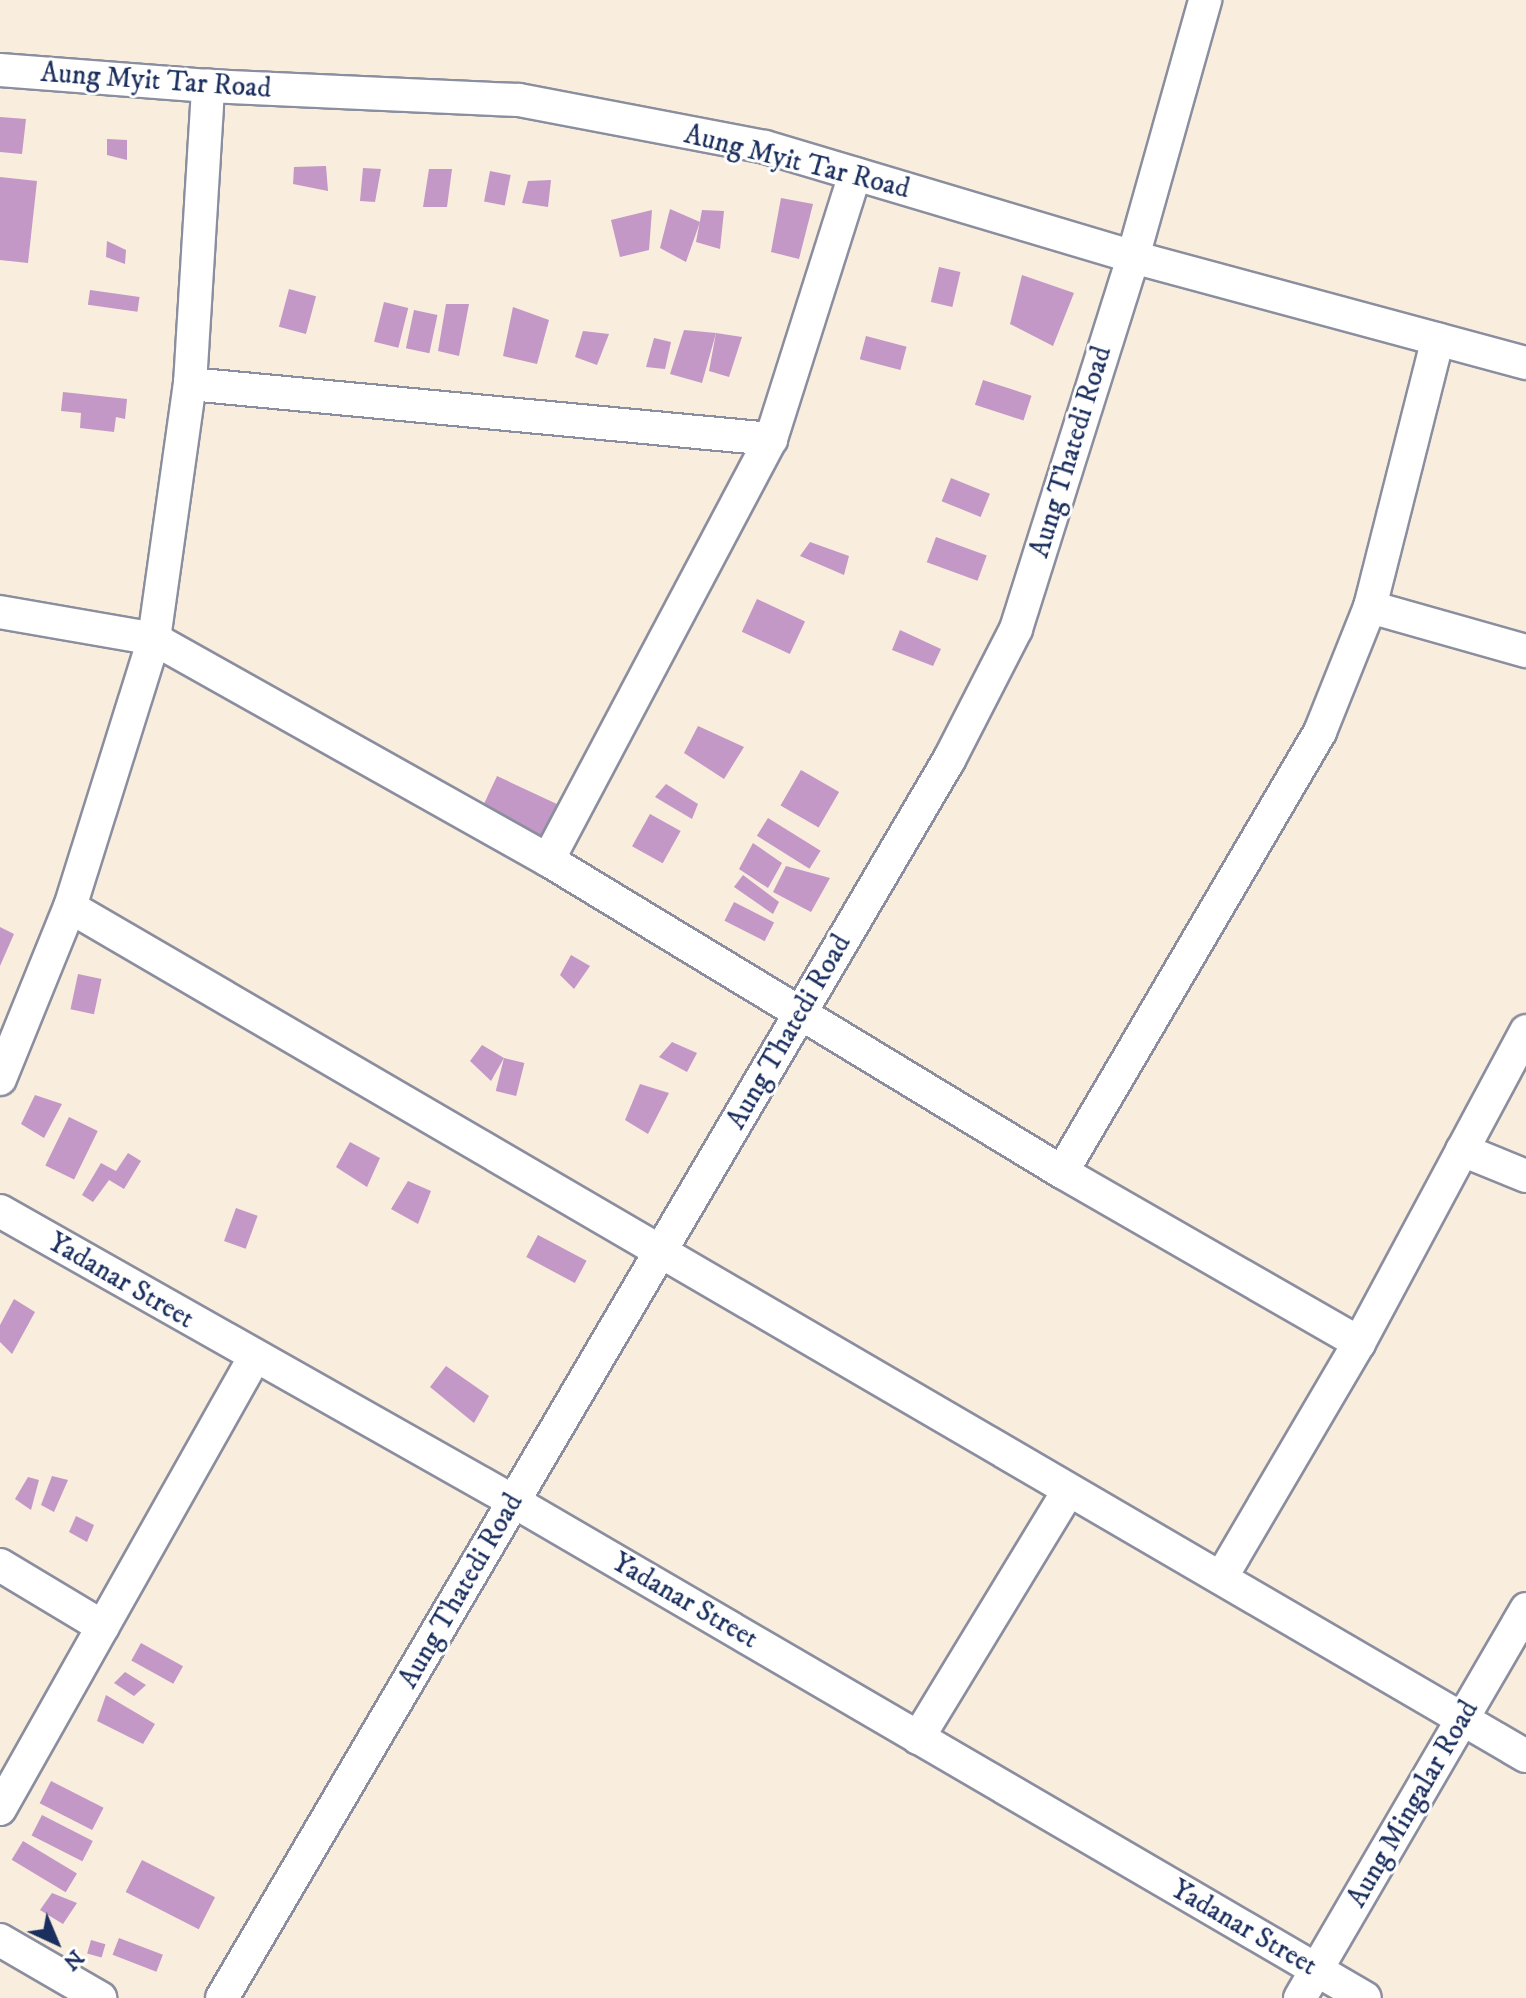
<!DOCTYPE html>
<style>
body{margin:0}
#map{position:relative;width:1526px;height:1998px;overflow:hidden;background:#f9edde;font-family:"IM FELL DW Pica",serif}
div>[style]{position:absolute}
[style*='--x']{left:calc(var(--x)*1px);top:calc(var(--y)*1px);width:calc(var(--w)*1px);rotate:calc(var(--a)*1deg)}
.building>*{inset:0;background:#c397c6;transform-origin:0 0}
.roads{filter:drop-shadow(2px 0 #8a8e9e) drop-shadow(-2px 0 #8a8e9e) drop-shadow(0 2px #8a8e9e) drop-shadow(0 -2px #8a8e9e)}
.street>*{height:32px;margin:-16px;padding:0 16px;transform-origin:16px;border-radius:16px;background:#fff}
span{translate:-50% -50%;white-space:nowrap;text-align:center;line-height:1.15;-webkit-text-stroke:6px #fff;paint-order:stroke}
.street-label{font-size:28px;color:#1b2f5e}
.north{position:absolute;left:16px;top:1902px;width:80px;height:80px;-webkit-text-stroke:6px #fff;paint-order:stroke;rotate:136deg;font-size:22px;font-weight:700;line-height:32px;text-align:center;color:#1b2f5e}
.north::after{content:'';display:block;margin:auto;width:28px;height:36px;background:#1b2f5e;clip-path:polygon(50% 0,100% 100%,50% 72%,0 100%)}
</style>
<div id="map">
<div class="building">
<div style="clip-path:polygon(0 117px,26px 119px,22px 154px,0 152px)"></div>
<div style="clip-path:polygon(107px 139px,127px 140px,127px 160px,107px 155px)"></div>
<div style="clip-path:polygon(326px 166px,328px 191px,293px 184px,294px 167px)"></div>
<div style="clip-path:polygon(363px 168px,381px 169px,375px 202px,360px 201px)"></div>
<div style="clip-path:polygon(429px 169px,452px 169px,447px 207px,423px 207px)"></div>
<div style="left:490px;top:171px;width:21px;height:31px;rotate:11deg"></div>
<div style="clip-path:polygon(0 177px,37px 181px,28px 263px,0 260px)"></div>
<div style="clip-path:polygon(551px 180px,548px 207px,522px 203px,528px 181px)"></div>
<div style="clip-path:polygon(781px 198px,813px 204px,799px 259px,771px 252px)"></div>
<div style="clip-path:polygon(670px 209px,700px 222px,686px 262px,660px 248px)"></div>
<div style="clip-path:polygon(652px 210px,649px 250px,620px 257px,611px 220px)"></div>
<div style="clip-path:polygon(702px 210px,724px 211px,720px 249px,696px 242px)"></div>
<div style="clip-path:polygon(107px 241px,126px 250px,125px 264px,106px 257px)"></div>
<div style="left:939px;top:267px;width:22px;height:36px;rotate:13deg"></div>
<div style="clip-path:polygon(1022px 275px,1074px 293px,1053px 346px,1010px 324px)"></div>
<div style="left:289px;top:289px;width:28px;height:39px;rotate:15deg"></div>
<div style="left:90px;top:290px;width:50px;height:15px;rotate:8deg"></div>
<div style="left:384px;top:302px;width:25px;height:41px;rotate:14deg"></div>
<div style="clip-path:polygon(446px 304px,469px 304px,459px 356px,438px 351px)"></div>
<div style="clip-path:polygon(513px 307px,549px 320px,537px 364px,503px 356px)"></div>
<div style="left:414px;top:310px;width:24px;height:39px;rotate:12deg"></div>
<div style="clip-path:polygon(684px 330px,716px 333px,702px 383px,670px 374px)"></div>
<div style="clip-path:polygon(583px 331px,609px 334px,597px 365px,575px 357px)"></div>
<div style="clip-path:polygon(716px 333px,742px 337px,729px 377px,709px 371px)"></div>
<div style="left:866px;top:336px;width:42px;height:24px;rotate:15deg"></div>
<div style="clip-path:polygon(654px 338px,671px 342px,665px 369px,646px 367px)"></div>
<div style="left:983px;top:380px;width:51px;height:26px;rotate:18deg"></div>
<div style="clip-path:polygon(63px 392px,127px 399px,125px 419px,116px 417px,114px 432px,80px 428px,81px 413px,61px 411px)"></div>
<div style="left:951px;top:478px;width:42px;height:25px;rotate:22deg"></div>
<div style="left:936px;top:537px;width:54px;height:27px;rotate:20deg"></div>
<div style="clip-path:polygon(810px 542px,849px 556px,844px 575px,800px 556px)"></div>
<div style="left:757px;top:599px;width:53px;height:36px;rotate:25deg"></div>
<div style="clip-path:polygon(900px 630px,941px 649px,933px 666px,892px 650px)"></div>
<div style="clip-path:polygon(698px 726px,744px 747px,724px 779px,684px 753px)"></div>
<div style="left:801px;top:770px;width:44px;height:41px;rotate:30deg"></div>
<div style="left:497px;top:776px;width:66px;height:42px;rotate:25deg"></div>
<div style="clip-path:polygon(666px 784px,698px 804px,692px 819px,655px 797px)"></div>
<div style="left:650px;top:814px;width:35px;height:37px;rotate:29deg"></div>
<div style="left:768px;top:818px;width:62px;height:21px;rotate:32deg"></div>
<div style="clip-path:polygon(753px 843px,782px 863px,768px 888px,739px 869px)"></div>
<div style="clip-path:polygon(786px 866px,830px 878px,811px 912px,773px 892px)"></div>
<div style="clip-path:polygon(743px 875px,779px 902px,773px 914px,734px 887px)"></div>
<div style="left:734px;top:902px;width:45px;height:21px;rotate:27deg"></div>
<div style="clip-path:polygon(0 927px,14px 934px,0 966px)"></div>
<div style="clip-path:polygon(571px 955px,590px 966px,574px 989px,560px 975px)"></div>
<div style="left:78px;top:974px;width:24px;height:36px;rotate:12deg"></div>
<div style="clip-path:polygon(672px 1042px,697px 1053px,687px 1072px,659px 1057px)"></div>
<div style="clip-path:polygon(482px 1045px,504px 1058px,491px 1081px,470px 1061px)"></div>
<div style="left:504px;top:1058px;width:21px;height:34px;rotate:14deg"></div>
<div style="clip-path:polygon(640px 1084px,669px 1093px,648px 1134px,625px 1120px)"></div>
<div style="clip-path:polygon(35px 1095px,62px 1104px,44px 1138px,21px 1124px)"></div>
<div style="left:69px;top:1117px;width:32px;height:54px;rotate:26deg"></div>
<div style="clip-path:polygon(350px 1142px,380px 1158px,367px 1187px,336px 1167px)"></div>
<div style="clip-path:polygon(128px 1153px,141px 1161px,124px 1189px,109px 1180px,93px 1202px,82px 1195px,101px 1163px,116px 1171px)"></div>
<div style="clip-path:polygon(408px 1181px,431px 1191px,418px 1224px,391px 1209px)"></div>
<div style="left:236px;top:1208px;width:23px;height:35px;rotate:20deg"></div>
<div style="left:538px;top:1235px;width:55px;height:25px;rotate:28deg"></div>
<div style="clip-path:polygon(14px 1299px,35px 1312px,12px 1354px,0 1342px,0 1325px)"></div>
<div style="clip-path:polygon(446px 1366px,489px 1396px,474px 1423px,430px 1387px)"></div>
<div style="clip-path:polygon(52px 1476px,68px 1480px,54px 1512px,41px 1505px)"></div>
<div style="clip-path:polygon(28px 1477px,39px 1480px,31px 1510px,15px 1499px)"></div>
<div style="clip-path:polygon(76px 1516px,94px 1525px,87px 1542px,69px 1532px)"></div>
<div style="left:141px;top:1643px;width:48px;height:20px;rotate:29deg"></div>
<div style="clip-path:polygon(125px 1672px,146px 1685px,134px 1696px,114px 1683px)"></div>
<div style="clip-path:polygon(106px 1695px,155px 1724px,143px 1744px,97px 1721px)"></div>
<div style="left:51px;top:1781px;width:59px;height:25px;rotate:27deg"></div>
<div style="left:42px;top:1815px;width:57px;height:23px;rotate:27deg"></div>
<div style="left:23px;top:1841px;width:63px;height:22px;rotate:31deg"></div>
<div style="left:142px;top:1860px;width:82px;height:36px;rotate:27deg"></div>
<div style="clip-path:polygon(52px 1893px,77px 1903px,63px 1924px,40px 1910px)"></div>
<div style="left:119px;top:1938px;width:47px;height:18px;rotate:21deg"></div>
<div style="left:91px;top:1940px;width:15px;height:14px;rotate:16deg"></div>
</div>
<div class="roads">
<div class="street">
<div style="--x:0;--y:70;--w:209;--a:4.4"></div>
<div style="--x:208;--y:86;--w:311;--a:2.6"></div>
<div style="--x:519;--y:100;--w:250;--a:10.8"></div>
<div style="--x:765;--y:147;--w:384;--a:16.6"></div>
<div style="--x:1133;--y:257;--w:407;--a:15.1"></div>
<div style="--x:190;--y:384;--w:584;--a:5.41"></div>
<div style="--x:1370;--y:607;--w:162;--a:15.8"></div>
<div style="--x:0;--y:612;--w:156;--a:9.9"></div>
<div style="--x:154;--y:639;--w:452;--a:29.3"></div>
<div style="--x:548;--y:860;--w:601;--a:31.26"></div>
<div style="--x:1062;--y:1172;--w:343;--a:29.9"></div>
<div style="--x:548;--y:860;--w:476;--a:-62.1"></div>
<div style="--x:771;--y:439;--w:278;--a:-72.4"></div>
<div style="--x:70;--y:907;--w:1685;--a:30.25"></div>
<div style="--x:0;--y:1079;--w:186;--a:-67.9"></div>
<div style="--x:70;--y:907;--w:281;--a:-72.6"></div>
<div style="--x:154;--y:639;--w:258;--a:-82"></div>
<div style="--x:190;--y:384;--w:299;--a:-86.5"></div>
<div style="--x:1462;--y:1150;--w:69;--a:22.1"></div>
<div style="--x:1062;--y:1172;--w:510;--a:-59.61"></div>
<div style="--x:1320;--y:732;--w:135;--a:-68.2"></div>
<div style="--x:1370;--y:607;--w:276;--a:-75.8"></div>
<div style="--x:0;--y:1211;--w:589;--a:29.48"></div>
<div style="--x:513;--y:1501;--w:986;--a:30.26"></div>
<div style="--x:0;--y:1565;--w:120;--a:31"></div>
<div style="--x:1221;--y:1578;--w:273;--a:-59.6"></div>
<div style="--x:1359;--y:1343;--w:354;--a:-61.8"></div>
<div style="--x:918;--y:1738;--w:290;--a:-58.7"></div>
<div style="--x:0;--y:1809;--w:518;--a:-60.61"></div>
<div style="--x:0;--y:1940;--w:116;--a:30.1"></div>
<div style="--x:222;--y:1998;--w:1436;--a:-59.58"></div>
<div style="--x:949;--y:760;--w:147;--a:-62.9"></div>
<div style="--x:1016;--y:629;--w:390;--a:-72.5"></div>
<div style="--x:1133;--y:257;--w:267;--a:-74.3"></div>
<div style="--x:1300;--y:1998;--w:450;--a:-59.8"></div>
</div>
</div>
<div class="street-label">
<span style="left:156px;top:81px;rotate:4deg">Aung Myit Tar Road</span>
<span style="left:797px;top:162px;rotate:14deg">Aung Myit Tar Road</span>
<span style="left:1071px;top:452px;rotate:-73deg">Aung Thatedi Road</span>
<span style="left:789px;top:1032px;rotate:-60deg">Aung Thatedi Road</span>
<span style="left:121px;top:1281px;rotate:30deg">Yadanar Street</span>
<span style="left:461px;top:1591px;rotate:-60deg">Aung Thatedi Road</span>
<span style="left:685px;top:1601px;rotate:30deg">Yadanar Street</span>
<span style="left:1413px;top:1804px;rotate:-60deg">Aung Mingalar Road</span>
<span style="left:1244px;top:1928px;rotate:30deg">Yadanar Street</span>
</div>
<div class="north">N</div>
</div>
